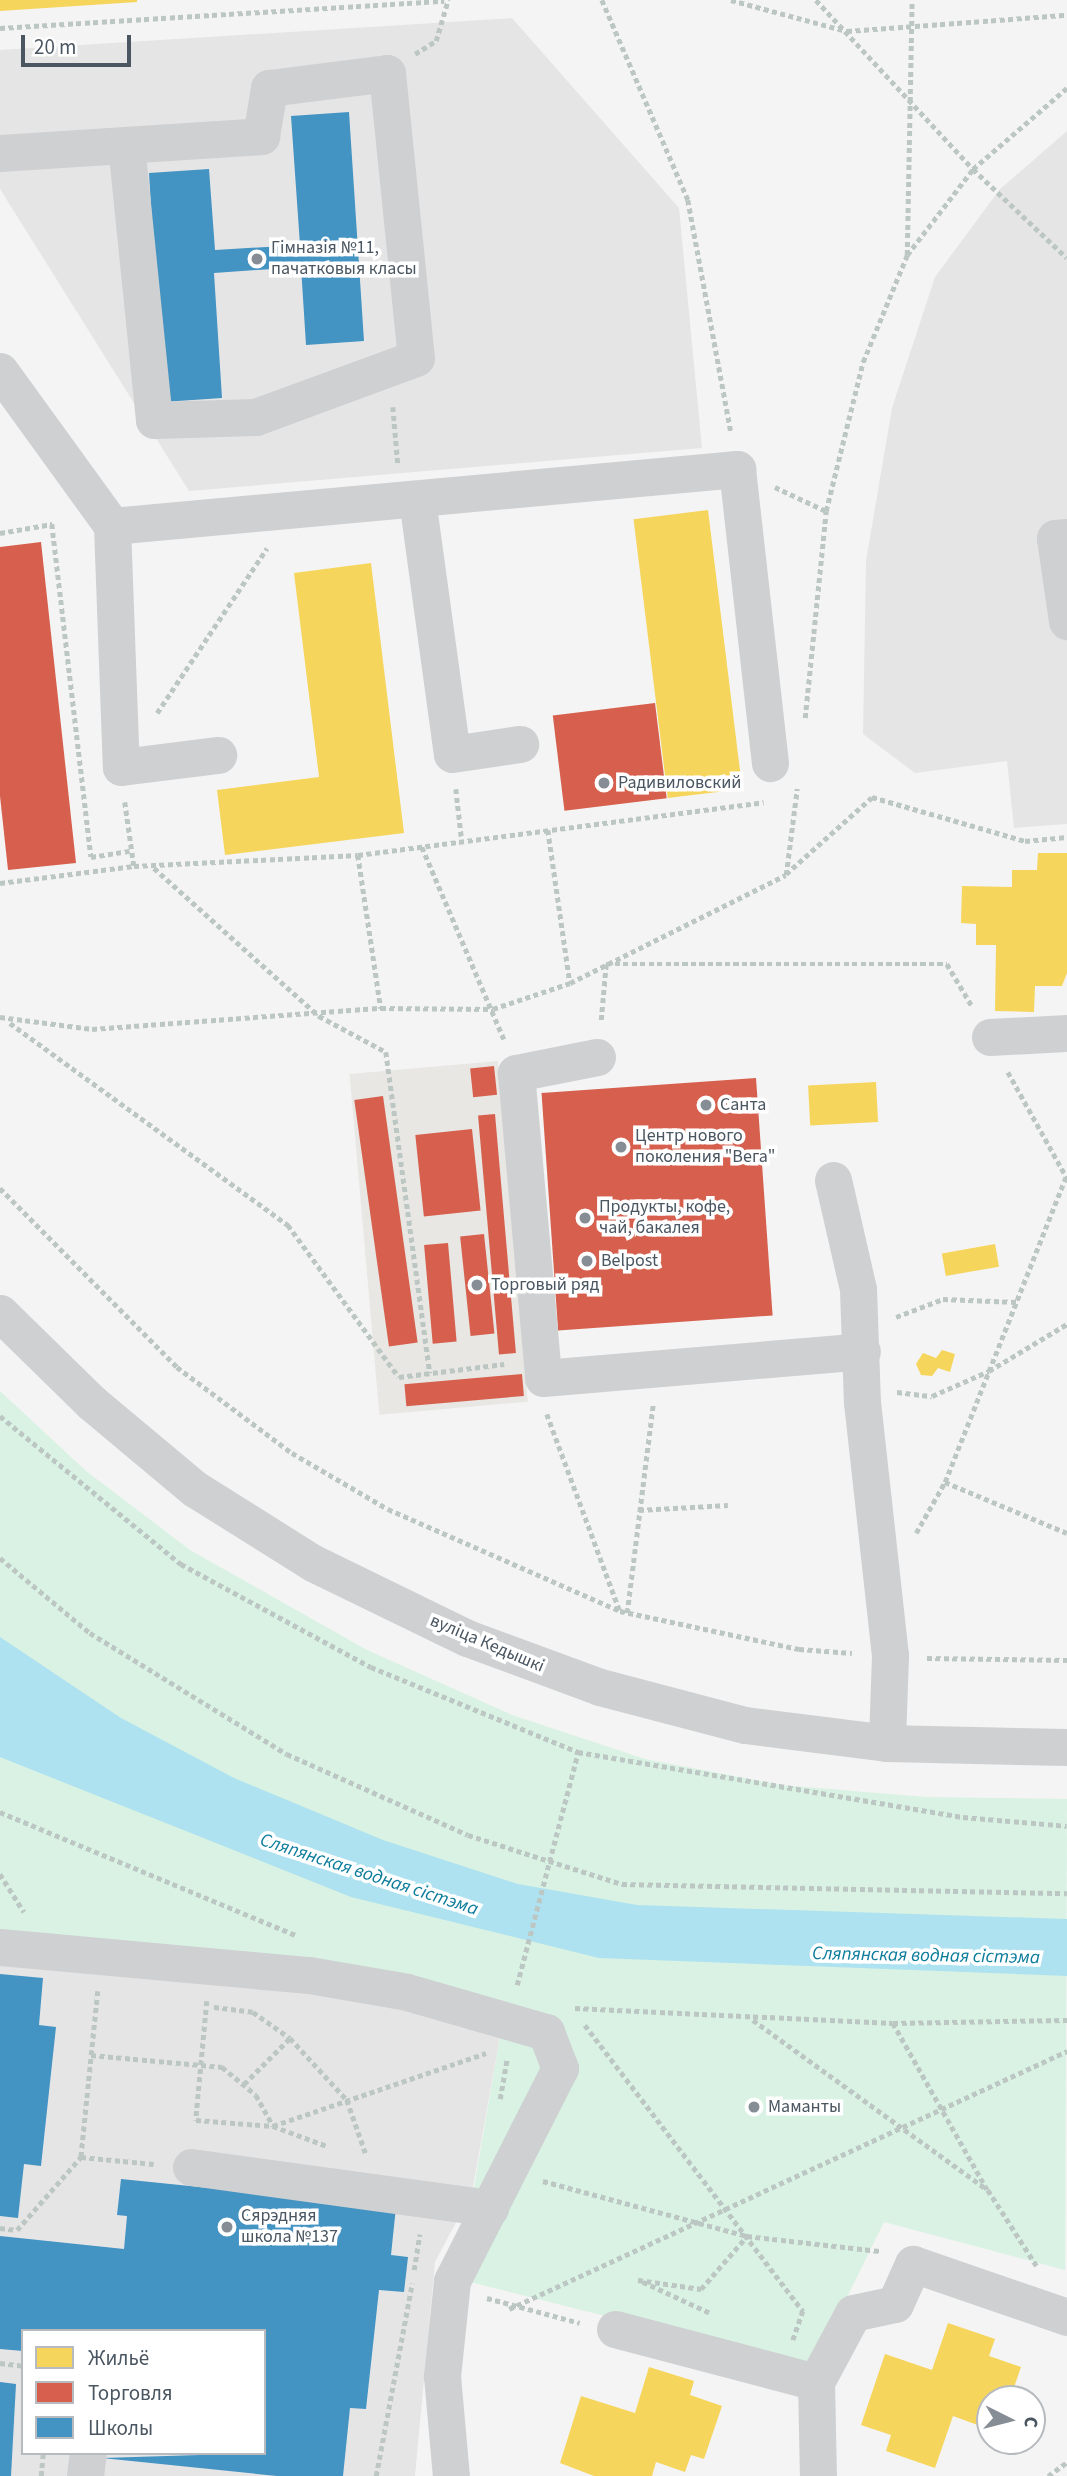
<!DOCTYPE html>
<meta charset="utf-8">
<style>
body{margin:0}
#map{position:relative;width:1067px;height:2476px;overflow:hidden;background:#f4f4f4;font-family:"Source Sans 3",sans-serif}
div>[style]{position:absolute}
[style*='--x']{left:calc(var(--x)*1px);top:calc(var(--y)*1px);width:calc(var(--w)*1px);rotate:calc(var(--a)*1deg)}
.commercial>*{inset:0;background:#e8e7e3;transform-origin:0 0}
.education>*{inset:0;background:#e6e5e6}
.green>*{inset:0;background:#d9f2e3}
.water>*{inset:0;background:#aee2f0}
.homes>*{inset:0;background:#f6d55c;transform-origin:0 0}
.shops>*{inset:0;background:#d6604d;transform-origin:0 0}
.schools>*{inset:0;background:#4393c3}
.path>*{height:4.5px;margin-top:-2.25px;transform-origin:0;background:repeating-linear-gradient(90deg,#bcc7c4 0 5px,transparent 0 8.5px)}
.minor>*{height:37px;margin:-18.5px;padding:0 18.5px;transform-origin:18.5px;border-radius:18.5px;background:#ced0d2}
.dots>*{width:19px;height:19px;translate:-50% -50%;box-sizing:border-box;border:4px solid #fff;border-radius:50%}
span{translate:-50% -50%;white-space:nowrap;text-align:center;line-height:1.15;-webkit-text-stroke:7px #fff;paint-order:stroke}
.poi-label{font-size:18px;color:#4a5661}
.left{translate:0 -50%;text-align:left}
.street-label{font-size:18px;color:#4a5661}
.water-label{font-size:19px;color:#0c7c9b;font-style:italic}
.legend{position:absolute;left:21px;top:2329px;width:245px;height:126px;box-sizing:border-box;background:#fff;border:2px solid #b7bbc0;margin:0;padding:9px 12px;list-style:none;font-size:21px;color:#4a5661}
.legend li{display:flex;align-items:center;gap:14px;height:35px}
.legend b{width:35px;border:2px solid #b7bbc0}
.north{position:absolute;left:976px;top:2385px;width:70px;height:70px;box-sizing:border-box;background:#fff;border:2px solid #b7bbc0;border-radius:50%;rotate:96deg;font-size:19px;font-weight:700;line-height:28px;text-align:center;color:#4a5661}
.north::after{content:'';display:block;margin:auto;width:24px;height:32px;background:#868d94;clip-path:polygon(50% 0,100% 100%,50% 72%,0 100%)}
.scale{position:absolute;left:21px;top:35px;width:110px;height:32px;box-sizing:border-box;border:4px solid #4a5661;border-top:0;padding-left:9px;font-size:21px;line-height:24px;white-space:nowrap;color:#4a5661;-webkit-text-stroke:5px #fff;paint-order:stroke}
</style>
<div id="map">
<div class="commercial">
<div style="left:498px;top:1061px;width:342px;height:149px;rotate:85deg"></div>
</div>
<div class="education">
<div style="clip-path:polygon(512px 18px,679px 208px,702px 448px,189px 491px,0 189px,0 50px)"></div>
<div style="clip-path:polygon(1067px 131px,1067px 824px,1014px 828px,1007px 761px,915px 773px,863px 734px,866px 561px,892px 408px,935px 277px,1000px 189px)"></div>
<div style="clip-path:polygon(evenodd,0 1961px,402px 2001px,502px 2026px,472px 2192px,435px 2262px,415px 2476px,0 2476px,0 1961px,23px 2331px,264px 2331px,264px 2453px,23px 2453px,23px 2331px)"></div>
</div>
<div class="green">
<div style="clip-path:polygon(0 1391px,86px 1471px,190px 1550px,367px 1650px,512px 1715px,645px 1759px,781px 1785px,926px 1797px,1067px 1799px,1065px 2270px,884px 2222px,812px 2368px,458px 2279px,502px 2026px,402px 2001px,0 1961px)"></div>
</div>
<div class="water">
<div style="clip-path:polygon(0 1637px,121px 1718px,234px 1778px,383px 1840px,518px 1884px,637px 1905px,1067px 1919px,1067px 1976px,599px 1958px,351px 1897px,0 1757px)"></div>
</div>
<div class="homes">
<div style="clip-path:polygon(0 0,137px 0,137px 2px,0 11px)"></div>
<div style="left:708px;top:510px;width:281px;height:75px;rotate:83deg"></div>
<div style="clip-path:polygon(371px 563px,404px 833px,225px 855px,217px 790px,319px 777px,294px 573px)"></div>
<div style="clip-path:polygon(1038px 853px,1067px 853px,1067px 973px,1062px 986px,1035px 986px,1034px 1012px,995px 1011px,996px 945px,976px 945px,976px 924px,961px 923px,962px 886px,1012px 887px,1012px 870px,1037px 870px)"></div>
<div style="left:876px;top:1082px;width:40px;height:68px;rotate:87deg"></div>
<div style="left:995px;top:1244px;width:23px;height:54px;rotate:80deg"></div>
<div style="clip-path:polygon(942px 1350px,955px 1354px,950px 1372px,938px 1368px,932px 1376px,921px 1375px,916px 1364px,923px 1353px,936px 1358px)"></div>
<div style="clip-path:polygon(948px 2323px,995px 2339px,989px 2356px,1021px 2367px,1010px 2399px,990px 2399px,983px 2427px,953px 2416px,935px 2468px,886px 2451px,891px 2435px,861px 2425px,885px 2354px,932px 2370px)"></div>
<div style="clip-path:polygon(649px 2367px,694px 2381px,690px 2395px,722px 2406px,704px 2459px,691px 2455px,685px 2472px,656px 2462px,652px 2476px,594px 2476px,560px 2463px,581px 2396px,635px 2413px)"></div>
</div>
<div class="shops">
<div style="clip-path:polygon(41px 542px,76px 863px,8px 870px,0 796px,0 547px)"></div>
<div style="left:655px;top:703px;width:96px;height:103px;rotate:83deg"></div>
<div style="left:494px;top:1066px;width:29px;height:24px;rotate:84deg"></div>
<div style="left:756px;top:1078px;width:238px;height:215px;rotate:86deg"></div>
<div style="left:383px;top:1096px;width:249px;height:29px;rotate:82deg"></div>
<div style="left:495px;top:1114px;width:240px;height:17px;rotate:85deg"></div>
<div style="left:472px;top:1129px;width:82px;height:57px;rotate:84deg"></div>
<div style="left:484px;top:1234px;width:100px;height:24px;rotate:84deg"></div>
<div style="left:448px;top:1243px;width:99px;height:24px;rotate:85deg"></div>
<div style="left:522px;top:1374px;width:22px;height:118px;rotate:85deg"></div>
</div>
<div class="schools">
<div style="clip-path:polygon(349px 112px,364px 341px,306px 345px,301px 267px,214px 273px,222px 398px,163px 402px,149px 173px,209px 169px,215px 250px,300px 245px,291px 116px)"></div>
<div style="clip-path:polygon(0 1974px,43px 1978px,39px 2025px,56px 2027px,41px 2166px,24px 2164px,18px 2218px,0 2216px)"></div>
<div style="clip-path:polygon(121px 2179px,396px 2207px,391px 2255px,408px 2257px,404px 2292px,379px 2290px,366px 2409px,350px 2408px,343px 2476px,277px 2476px,102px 2458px,264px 2453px,264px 2331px,23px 2331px,23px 2351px,0 2349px,0 2236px,124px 2249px,127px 2216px,117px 2215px)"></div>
<div style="clip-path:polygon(0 2382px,16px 2384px,11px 2476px,0 2476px)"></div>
</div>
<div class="path">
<div style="--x:602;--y:0;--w:218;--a:66.7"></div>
<div style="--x:688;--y:200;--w:236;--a:79.5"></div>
<div style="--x:731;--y:0;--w:120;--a:15"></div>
<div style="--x:847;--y:31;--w:221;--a:-4.2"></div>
<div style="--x:816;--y:0;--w:231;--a:47.1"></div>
<div style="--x:973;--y:169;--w:129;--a:43.4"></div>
<div style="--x:0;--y:28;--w:445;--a:-3.5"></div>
<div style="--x:415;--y:54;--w:25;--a:-32"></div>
<div style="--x:436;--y:41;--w:43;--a:-73.7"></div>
<div style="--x:907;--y:255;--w:255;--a:-88.9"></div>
<div style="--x:393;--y:407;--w:57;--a:85"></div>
<div style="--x:775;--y:487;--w:56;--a:25.2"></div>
<div style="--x:0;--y:533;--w:53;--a:-9.8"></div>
<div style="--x:52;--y:524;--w:335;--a:83.3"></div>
<div style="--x:91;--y:857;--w:39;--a:-9"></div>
<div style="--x:157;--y:713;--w:198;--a:-56.3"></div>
<div style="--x:805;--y:718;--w:208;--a:-84.2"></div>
<div style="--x:826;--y:511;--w:154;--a:-76.1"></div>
<div style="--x:863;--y:362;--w:116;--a:-67.6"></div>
<div style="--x:907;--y:255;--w:108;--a:-52.5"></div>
<div style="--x:973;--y:169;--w:124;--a:-40.8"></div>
<div style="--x:456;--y:789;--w:53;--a:83.5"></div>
<div style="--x:125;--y:802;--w:65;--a:82"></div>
<div style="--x:548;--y:830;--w:155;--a:81.8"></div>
<div style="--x:422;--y:847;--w:209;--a:66.9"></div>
<div style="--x:358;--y:855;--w:155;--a:81.5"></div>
<div style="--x:154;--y:868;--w:222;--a:41.9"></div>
<div style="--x:319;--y:1016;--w:76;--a:28.2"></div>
<div style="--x:386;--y:1052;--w:324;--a:82.2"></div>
<div style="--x:786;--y:874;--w:115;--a:-41.8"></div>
<div style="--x:872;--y:797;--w:159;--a:16"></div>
<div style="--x:1025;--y:841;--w:42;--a:-5.4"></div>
<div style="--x:0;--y:883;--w:135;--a:-7.2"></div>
<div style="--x:134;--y:866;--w:224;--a:-2.8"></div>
<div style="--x:358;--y:855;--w:409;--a:-7.4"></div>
<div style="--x:0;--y:1017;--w:93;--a:7.4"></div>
<div style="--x:92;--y:1029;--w:290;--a:-4.2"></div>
<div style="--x:381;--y:1008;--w:112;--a:0.5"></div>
<div style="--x:493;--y:1009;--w:81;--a:-18.7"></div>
<div style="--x:570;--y:983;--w:241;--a:-26.6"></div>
<div style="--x:786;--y:875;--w:87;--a:-82.7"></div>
<div style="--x:601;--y:1020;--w:56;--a:-84.9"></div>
<div style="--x:606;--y:964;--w:341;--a:0"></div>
<div style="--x:947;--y:964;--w:49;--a:59.2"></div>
<div style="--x:10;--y:1023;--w:344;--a:36"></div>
<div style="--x:288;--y:1225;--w:188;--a:53.9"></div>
<div style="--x:399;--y:1377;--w:106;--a:-7.1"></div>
<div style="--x:1008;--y:1072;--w:121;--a:60.9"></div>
<div style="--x:0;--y:1188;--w:252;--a:45.3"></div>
<div style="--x:177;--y:1367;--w:144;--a:36.8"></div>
<div style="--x:292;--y:1453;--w:111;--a:30.3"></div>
<div style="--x:388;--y:1509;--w:253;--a:23.7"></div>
<div style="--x:620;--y:1611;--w:183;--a:12"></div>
<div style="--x:799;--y:1649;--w:53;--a:4.3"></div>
<div style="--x:896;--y:1317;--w:50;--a:-21"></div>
<div style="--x:943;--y:1299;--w:74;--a:2.3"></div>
<div style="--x:897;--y:1392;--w:35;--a:7"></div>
<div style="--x:932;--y:1396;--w:62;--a:-23.7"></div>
<div style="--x:989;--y:1371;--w:91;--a:-31.1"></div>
<div style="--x:547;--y:1414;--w:210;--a:69.7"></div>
<div style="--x:0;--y:1416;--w:234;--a:39.3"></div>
<div style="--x:181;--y:1564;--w:216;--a:28.5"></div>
<div style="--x:371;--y:1667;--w:224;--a:22.3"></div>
<div style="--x:578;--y:1752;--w:390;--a:9.6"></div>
<div style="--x:963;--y:1817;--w:104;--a:4.9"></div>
<div style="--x:945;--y:1482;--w:132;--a:22.7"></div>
<div style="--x:639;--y:1510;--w:89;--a:-3.2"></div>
<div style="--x:916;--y:1533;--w:59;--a:-60.4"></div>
<div style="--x:945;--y:1482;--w:328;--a:-68.4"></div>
<div style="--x:0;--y:1558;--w:117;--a:39.8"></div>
<div style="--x:90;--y:1633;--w:231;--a:31.6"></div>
<div style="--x:287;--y:1754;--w:198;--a:24.1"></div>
<div style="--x:468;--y:1835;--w:162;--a:17.7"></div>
<div style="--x:622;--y:1884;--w:445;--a:1.2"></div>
<div style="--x:627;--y:1613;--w:210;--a:-82.9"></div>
<div style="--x:927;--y:1658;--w:140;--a:0.8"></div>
<div style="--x:0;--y:1812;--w:321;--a:22.6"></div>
<div style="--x:0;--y:1874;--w:45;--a:57.7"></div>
<div style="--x:517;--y:1985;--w:241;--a:-75.3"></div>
<div style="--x:98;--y:1991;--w:167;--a:95.8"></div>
<div style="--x:81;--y:2157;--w:73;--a:5.5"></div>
<div style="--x:207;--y:2001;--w:120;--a:95.3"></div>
<div style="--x:196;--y:2120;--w:77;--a:4.5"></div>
<div style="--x:273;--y:2126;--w:58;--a:20.3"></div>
<div style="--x:214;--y:2007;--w:39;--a:7"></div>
<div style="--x:253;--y:2012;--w:45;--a:35.1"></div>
<div style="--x:290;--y:2038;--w:84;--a:47.4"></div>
<div style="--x:347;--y:2100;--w:57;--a:70.6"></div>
<div style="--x:575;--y:2008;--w:318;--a:2.7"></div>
<div style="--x:893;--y:2023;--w:174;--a:-1"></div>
<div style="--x:753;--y:2020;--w:290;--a:35.9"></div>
<div style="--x:988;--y:2190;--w:93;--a:57.3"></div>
<div style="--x:893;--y:2023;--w:191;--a:60.5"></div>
<div style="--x:585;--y:2025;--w:360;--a:52.7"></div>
<div style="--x:803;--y:2311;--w:31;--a:109"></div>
<div style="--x:91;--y:2055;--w:132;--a:5.2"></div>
<div style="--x:222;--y:2067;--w:44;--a:39.5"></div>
<div style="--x:256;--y:2095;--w:35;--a:61"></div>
<div style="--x:273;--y:2126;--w:225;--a:-18.9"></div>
<div style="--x:244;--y:2084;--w:65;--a:-45"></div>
<div style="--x:500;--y:2099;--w:41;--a:-80.1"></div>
<div style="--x:543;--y:2181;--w:211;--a:15.1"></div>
<div style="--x:747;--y:2236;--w:133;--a:6.5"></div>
<div style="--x:0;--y:2228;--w:17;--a:7"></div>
<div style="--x:17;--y:2230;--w:97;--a:-48.8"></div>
<div style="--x:414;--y:2270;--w:36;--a:-81"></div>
<div style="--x:487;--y:2298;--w:96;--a:15"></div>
<div style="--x:509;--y:2309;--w:615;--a:-24.81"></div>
<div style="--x:709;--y:2313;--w:78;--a:-155.1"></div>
<div style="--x:638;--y:2280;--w:64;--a:8.1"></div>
<div style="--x:701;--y:2289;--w:70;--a:-49"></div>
<div style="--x:0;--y:2363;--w:23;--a:7"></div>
<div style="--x:41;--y:2476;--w:23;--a:-85"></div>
<div style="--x:376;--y:2476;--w:196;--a:-79.4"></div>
<div style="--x:1048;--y:2476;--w:24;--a:-36"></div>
</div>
<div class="minor">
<div style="--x:0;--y:153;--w:262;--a:-3.7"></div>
<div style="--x:261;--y:136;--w:49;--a:-80.5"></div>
<div style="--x:269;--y:88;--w:119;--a:-7.2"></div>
<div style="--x:387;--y:73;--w:286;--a:84.2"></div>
<div style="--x:416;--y:358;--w:171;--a:159.8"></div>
<div style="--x:256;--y:417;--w:102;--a:178.3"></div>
<div style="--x:154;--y:420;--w:276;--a:-95.8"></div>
<div style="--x:0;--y:371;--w:191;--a:54.1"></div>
<div style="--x:112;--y:526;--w:241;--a:87.9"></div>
<div style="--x:121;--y:767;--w:98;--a:-7.1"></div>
<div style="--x:417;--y:499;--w:257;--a:82.2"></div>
<div style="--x:452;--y:754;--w:69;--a:-8.4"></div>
<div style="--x:112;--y:526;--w:628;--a:-5.21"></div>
<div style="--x:737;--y:469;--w:296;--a:83.6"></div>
<div style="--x:1067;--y:537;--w:12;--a:175"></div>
<div style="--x:1055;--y:538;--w:84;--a:81.8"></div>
<div style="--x:990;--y:1037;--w:77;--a:-3"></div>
<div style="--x:597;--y:1057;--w:83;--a:168.8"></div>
<div style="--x:516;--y:1073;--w:306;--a:84.9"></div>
<div style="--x:543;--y:1378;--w:320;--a:-4.8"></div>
<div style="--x:833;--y:1180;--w:112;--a:77.1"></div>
<div style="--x:858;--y:1289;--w:113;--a:88"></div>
<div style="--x:862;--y:1402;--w:255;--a:83.7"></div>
<div style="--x:890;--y:1655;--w:88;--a:92"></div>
<div style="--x:0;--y:1313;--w:129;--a:44.4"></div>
<div style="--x:92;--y:1403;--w:134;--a:39.9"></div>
<div style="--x:195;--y:1489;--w:139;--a:32.1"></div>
<div style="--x:313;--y:1563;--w:171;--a:26"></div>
<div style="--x:467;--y:1638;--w:142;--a:20.2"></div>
<div style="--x:600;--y:1687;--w:150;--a:14.7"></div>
<div style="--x:745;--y:1725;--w:143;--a:7.2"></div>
<div style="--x:887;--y:1743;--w:180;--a:1.3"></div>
<div style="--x:0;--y:1947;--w:310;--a:5.2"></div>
<div style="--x:309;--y:1975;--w:99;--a:9.8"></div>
<div style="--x:407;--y:1992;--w:145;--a:16.1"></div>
<div style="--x:546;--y:2032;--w:39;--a:69"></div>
<div style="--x:560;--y:2068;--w:239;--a:116.9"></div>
<div style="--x:452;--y:2281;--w:96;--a:96"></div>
<div style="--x:442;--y:2376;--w:100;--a:84.9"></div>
<div style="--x:191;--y:2167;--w:302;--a:7.8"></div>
<div style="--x:615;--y:2329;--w:208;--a:14.8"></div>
<div style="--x:816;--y:2382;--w:94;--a:88.8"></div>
<div style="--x:816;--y:2382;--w:78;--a:-61.8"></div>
<div style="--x:853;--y:2313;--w:43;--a:-12.1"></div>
<div style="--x:895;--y:2304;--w:44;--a:-65.8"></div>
<div style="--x:913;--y:2264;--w:163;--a:19"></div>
<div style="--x:85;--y:2476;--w:23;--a:-83"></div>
</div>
<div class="dots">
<div style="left:257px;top:259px;background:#868d94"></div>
<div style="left:604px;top:783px;background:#868d94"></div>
<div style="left:706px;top:1105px;background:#868d94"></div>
<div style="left:621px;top:1147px;background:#868d94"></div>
<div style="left:585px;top:1218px;background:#868d94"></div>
<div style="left:587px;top:1261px;background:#868d94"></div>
<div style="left:477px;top:1285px;background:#868d94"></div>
<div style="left:754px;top:2107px;background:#868d94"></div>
<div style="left:227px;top:2227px;background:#868d94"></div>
</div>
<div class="poi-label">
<span class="left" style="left:271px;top:259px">Гімназія №11,<br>пачатковыя класы</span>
<span class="left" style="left:618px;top:783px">Радивиловский</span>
<span class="left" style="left:720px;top:1105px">Санта</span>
<span class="left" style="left:635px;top:1147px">Центр нового<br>поколения "Вега"</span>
<span class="left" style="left:599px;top:1218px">Продукты, кофе,<br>чай, бакалея</span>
<span class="left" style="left:601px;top:1261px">Belpost</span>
<span class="left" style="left:491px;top:1285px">Торговый ряд</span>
<span class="left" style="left:768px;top:2107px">Маманты</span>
<span class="left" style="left:241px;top:2227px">Сярэдняя<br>школа №137</span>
</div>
<div class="street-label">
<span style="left:487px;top:1644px;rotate:23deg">вуліца Кедышкі</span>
</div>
<div class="water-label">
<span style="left:369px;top:1875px;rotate:18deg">Сляпянская водная сістэма</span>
<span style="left:926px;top:1956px;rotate:1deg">Сляпянская водная сістэма</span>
</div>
<ul class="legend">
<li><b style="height:19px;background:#f6d55c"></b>Жильё</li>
<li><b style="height:19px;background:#d6604d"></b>Торговля</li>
<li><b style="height:19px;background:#4393c3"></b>Школы</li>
</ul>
<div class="north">С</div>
<div class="scale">20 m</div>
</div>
